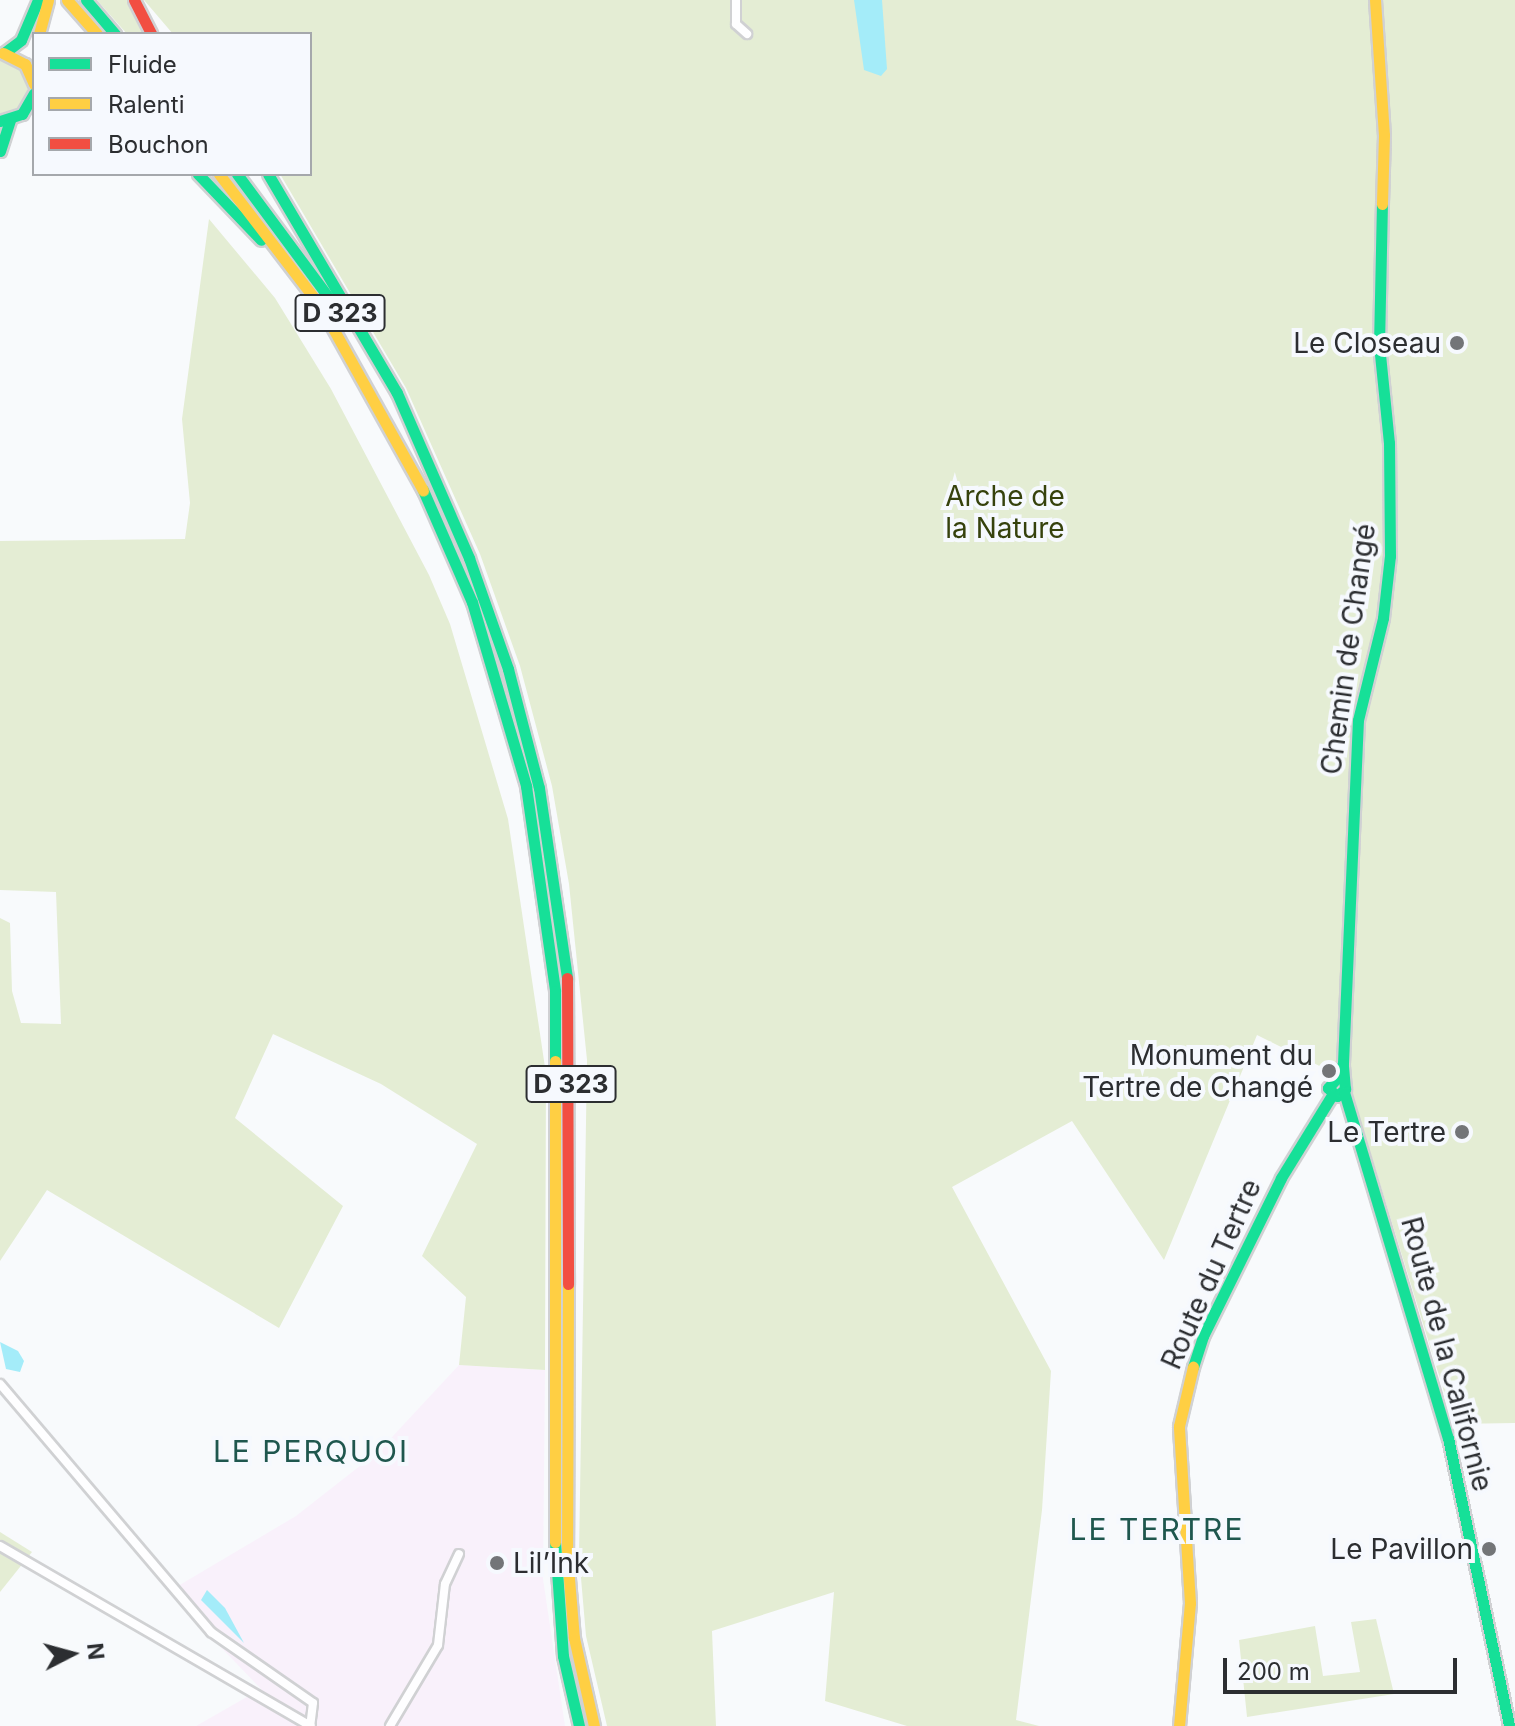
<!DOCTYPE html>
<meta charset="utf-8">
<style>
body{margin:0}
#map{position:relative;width:1515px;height:1726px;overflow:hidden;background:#f8fafc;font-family:Inter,sans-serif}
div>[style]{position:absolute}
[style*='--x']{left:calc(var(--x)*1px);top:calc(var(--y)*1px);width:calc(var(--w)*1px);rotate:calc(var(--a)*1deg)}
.industrial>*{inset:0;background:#f9f1fb}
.green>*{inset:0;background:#e4edd4}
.water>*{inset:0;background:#a4ecf9}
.roads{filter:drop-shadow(2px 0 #d0d1d3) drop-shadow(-2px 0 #d0d1d3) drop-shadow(0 2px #d0d1d3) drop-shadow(0 -2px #d0d1d3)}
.street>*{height:8px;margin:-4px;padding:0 4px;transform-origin:4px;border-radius:4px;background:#fefeff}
.fast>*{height:11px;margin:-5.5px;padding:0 5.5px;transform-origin:5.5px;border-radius:5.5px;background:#16e098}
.slow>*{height:11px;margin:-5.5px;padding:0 5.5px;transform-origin:5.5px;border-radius:5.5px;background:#ffcf43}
.jam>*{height:11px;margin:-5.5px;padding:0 5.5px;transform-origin:5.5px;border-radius:5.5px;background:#f24e42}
.dots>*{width:22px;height:22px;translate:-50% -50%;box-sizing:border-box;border:4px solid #f6f9fe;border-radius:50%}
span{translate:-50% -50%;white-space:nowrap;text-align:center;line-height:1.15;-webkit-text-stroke:8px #f6f9fe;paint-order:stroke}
.shield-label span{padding:2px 6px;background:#f6f9fe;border:2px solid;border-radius:6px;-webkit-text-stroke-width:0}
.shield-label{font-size:26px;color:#2c2e31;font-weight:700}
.poi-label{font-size:28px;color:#2c2e31}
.right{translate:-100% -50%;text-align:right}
.left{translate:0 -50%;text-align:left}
.park-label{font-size:28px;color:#36420c}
.street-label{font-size:28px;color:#2c2e31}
.neighbourhood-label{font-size:30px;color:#1f574e;letter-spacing:2px}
.legend{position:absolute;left:32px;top:32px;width:280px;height:144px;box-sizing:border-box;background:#f6f9fe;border:2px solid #a5a8ac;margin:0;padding:10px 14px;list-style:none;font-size:24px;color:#2c2e31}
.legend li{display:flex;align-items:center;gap:16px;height:40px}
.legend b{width:40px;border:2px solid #a5a8ac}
.north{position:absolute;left:32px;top:1614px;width:80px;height:80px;-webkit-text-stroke:6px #f6f9fe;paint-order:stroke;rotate:84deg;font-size:22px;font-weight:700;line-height:32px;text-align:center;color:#2c2e31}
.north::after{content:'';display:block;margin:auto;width:28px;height:36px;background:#2c2e31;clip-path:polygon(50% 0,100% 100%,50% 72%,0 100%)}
.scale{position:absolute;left:1223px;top:1658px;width:234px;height:36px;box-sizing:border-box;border:4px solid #2c2e31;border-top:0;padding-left:10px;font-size:24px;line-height:28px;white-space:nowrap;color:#2c2e31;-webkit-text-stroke:6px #f6f9fe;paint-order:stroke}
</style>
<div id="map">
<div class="industrial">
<div style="clip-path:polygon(459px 1365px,545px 1370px,543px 1579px,565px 1726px,196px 1726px,261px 1689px,183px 1608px,178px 1586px,296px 1516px,379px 1451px)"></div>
</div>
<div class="green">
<div style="clip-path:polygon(97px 0,130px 0,144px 34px,127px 34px)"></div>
<div style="clip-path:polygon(144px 0,1515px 0,1515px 1423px,1454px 1424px,1348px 1080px,1257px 1035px,1164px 1260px,1072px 1121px,952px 1187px,1051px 1371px,1042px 1510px,1016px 1720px,1039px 1726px,907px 1726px,825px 1701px,834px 1592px,712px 1631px,716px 1726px,607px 1726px,586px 1636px,579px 1555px,587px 1060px,569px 884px,552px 786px,520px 666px,480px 554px,406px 388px,280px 174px,310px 174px,310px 34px,173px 34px)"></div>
<div style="clip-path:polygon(0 59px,21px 67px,29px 85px,23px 104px,7px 115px,0 115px)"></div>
<div style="clip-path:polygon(209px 219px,275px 298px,331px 389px,429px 575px,450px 624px,508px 819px,546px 1074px,545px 1370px,459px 1365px,466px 1297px,422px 1256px,477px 1144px,381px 1084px,273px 1034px,235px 1118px,343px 1206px,279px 1328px,47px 1190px,0 1261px,0 918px,10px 923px,12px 991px,21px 1023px,61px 1024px,56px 892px,0 890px,0 541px,185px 539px,190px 503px,182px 419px)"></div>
<div style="clip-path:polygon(0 1532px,32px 1552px,0 1592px)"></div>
<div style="clip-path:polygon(1376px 1619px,1394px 1694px,1247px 1717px,1239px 1640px,1315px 1626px,1323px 1676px,1360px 1672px,1351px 1622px)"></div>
</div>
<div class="water">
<div style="clip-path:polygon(854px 0,882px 0,887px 69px,881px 76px,864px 70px)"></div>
<div style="clip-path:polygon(0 1342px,18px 1351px,24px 1361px,20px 1372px,6px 1369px)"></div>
<div style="clip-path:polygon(207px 1590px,225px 1608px,244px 1643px,201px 1600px)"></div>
</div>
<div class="roads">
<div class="street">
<div style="--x:736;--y:0;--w:24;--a:90"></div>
<div style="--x:736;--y:24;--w:15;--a:42"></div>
<div style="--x:0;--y:1384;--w:326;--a:49.6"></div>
<div style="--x:211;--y:1632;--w:124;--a:34.8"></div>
<div style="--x:313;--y:1703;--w:23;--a:97"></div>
<div style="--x:0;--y:1546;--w:359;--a:30.1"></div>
<div style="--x:390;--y:1726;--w:94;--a:-59.3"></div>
<div style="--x:438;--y:1645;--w:61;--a:-83.5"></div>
<div style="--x:445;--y:1584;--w:33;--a:-65"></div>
</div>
<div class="fast">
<div style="--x:86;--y:0;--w:45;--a:49.5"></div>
<div style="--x:4;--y:53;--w:21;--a:-37"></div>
<div style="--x:21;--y:40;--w:43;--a:-67"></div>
<div style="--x:0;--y:121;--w:23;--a:-18"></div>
<div style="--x:22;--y:114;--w:24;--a:-60"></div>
<div style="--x:0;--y:151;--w:33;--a:-72"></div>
<div style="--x:198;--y:174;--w:91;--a:46.3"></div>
<div style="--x:237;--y:174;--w:169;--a:53.4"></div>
<div style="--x:268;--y:174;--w:254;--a:59.5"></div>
<div style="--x:397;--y:393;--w:180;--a:66.4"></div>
<div style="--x:469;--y:558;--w:118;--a:70.6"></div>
<div style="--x:508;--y:669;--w:123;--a:75.4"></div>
<div style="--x:539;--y:788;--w:192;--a:81.6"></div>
<div style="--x:423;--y:490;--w:122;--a:66.4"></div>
<div style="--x:472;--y:602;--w:192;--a:73.6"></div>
<div style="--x:526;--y:786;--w:207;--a:81.9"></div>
<div style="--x:555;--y:991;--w:70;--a:90"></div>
<div style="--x:1336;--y:1079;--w:17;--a:-66"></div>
<div style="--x:1343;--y:1063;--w:343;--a:-87.5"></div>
<div style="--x:1358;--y:720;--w:105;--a:-76.2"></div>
<div style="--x:1383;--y:618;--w:62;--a:-83.6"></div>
<div style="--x:1390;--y:556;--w:113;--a:-90.5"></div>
<div style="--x:1389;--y:443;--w:99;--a:-95.8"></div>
<div style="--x:1379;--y:345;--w:141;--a:-88.8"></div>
<div style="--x:1336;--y:1079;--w:12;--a:132"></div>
<div style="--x:1328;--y:1088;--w:12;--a:42"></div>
<div style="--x:1337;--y:1096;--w:11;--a:-41"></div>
<div style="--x:1345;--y:1089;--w:25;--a:-95"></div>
<div style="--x:1344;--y:1092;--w:361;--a:73.3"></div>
<div style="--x:1448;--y:1438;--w:294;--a:78"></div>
<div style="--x:1193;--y:1367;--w:33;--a:-72"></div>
<div style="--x:1203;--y:1336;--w:176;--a:-63.7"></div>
<div style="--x:1281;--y:1178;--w:97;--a:-58.4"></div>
<div style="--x:555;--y:1542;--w:114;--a:86"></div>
<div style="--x:563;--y:1656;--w:72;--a:77.1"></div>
</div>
<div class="slow">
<div style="--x:67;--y:0;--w:45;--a:48.6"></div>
<div style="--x:1375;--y:0;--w:135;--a:86.2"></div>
<div style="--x:1384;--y:135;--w:69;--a:91.7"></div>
<div style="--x:39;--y:34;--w:35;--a:-75"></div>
<div style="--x:3;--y:53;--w:25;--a:27"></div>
<div style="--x:25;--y:64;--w:22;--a:66"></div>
<div style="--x:219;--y:174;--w:168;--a:52.5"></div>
<div style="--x:321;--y:307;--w:210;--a:60.9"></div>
<div style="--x:555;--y:1061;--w:481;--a:90"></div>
<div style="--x:568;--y:1284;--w:271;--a:90.2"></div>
<div style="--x:567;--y:1555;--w:83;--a:85.2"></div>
<div style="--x:574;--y:1638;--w:90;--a:77.2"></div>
<div style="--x:1179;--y:1726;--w:123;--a:-84.9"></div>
<div style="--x:1190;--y:1603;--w:177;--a:-93.6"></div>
<div style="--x:1179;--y:1426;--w:61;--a:-76.7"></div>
</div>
<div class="jam">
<div style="--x:134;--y:0;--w:38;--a:63"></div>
<div style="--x:567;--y:978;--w:306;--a:89.8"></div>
</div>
</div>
<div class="dots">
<div style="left:1457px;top:343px;background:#737578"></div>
<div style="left:1329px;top:1071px;background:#737578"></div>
<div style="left:1462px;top:1132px;background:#737578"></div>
<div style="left:1489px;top:1549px;background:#737578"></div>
<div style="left:497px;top:1563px;background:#737578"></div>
</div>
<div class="shield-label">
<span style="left:340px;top:313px">D 323</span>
<span style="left:571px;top:1084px">D 323</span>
</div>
<div class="poi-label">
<span class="right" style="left:1441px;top:343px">Le Closeau</span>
<span class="right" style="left:1313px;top:1071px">Monument du<br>Tertre de Changé</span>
<span class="right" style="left:1446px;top:1132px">Le Tertre</span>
<span class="right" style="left:1473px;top:1549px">Le Pavillon</span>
<span class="left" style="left:513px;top:1563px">Lil’Ink</span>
</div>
<div class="park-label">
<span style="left:1005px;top:512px">Arche de<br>la Nature</span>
</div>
<div class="street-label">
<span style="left:1348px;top:649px;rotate:-82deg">Chemin de Changé</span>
<span style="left:1211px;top:1274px;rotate:-66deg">Route du Tertre</span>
<span style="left:1447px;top:1354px;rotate:75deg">Route de la Californie</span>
</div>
<div class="neighbourhood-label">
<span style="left:311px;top:1451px">LE PERQUOI</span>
<span style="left:1157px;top:1529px">LE TERTRE</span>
</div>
<ul class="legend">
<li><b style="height:10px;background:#16e098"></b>Fluide</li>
<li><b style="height:10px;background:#ffcf43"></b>Ralenti</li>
<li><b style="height:10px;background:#f24e42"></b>Bouchon</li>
</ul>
<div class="north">N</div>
<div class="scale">200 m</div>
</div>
